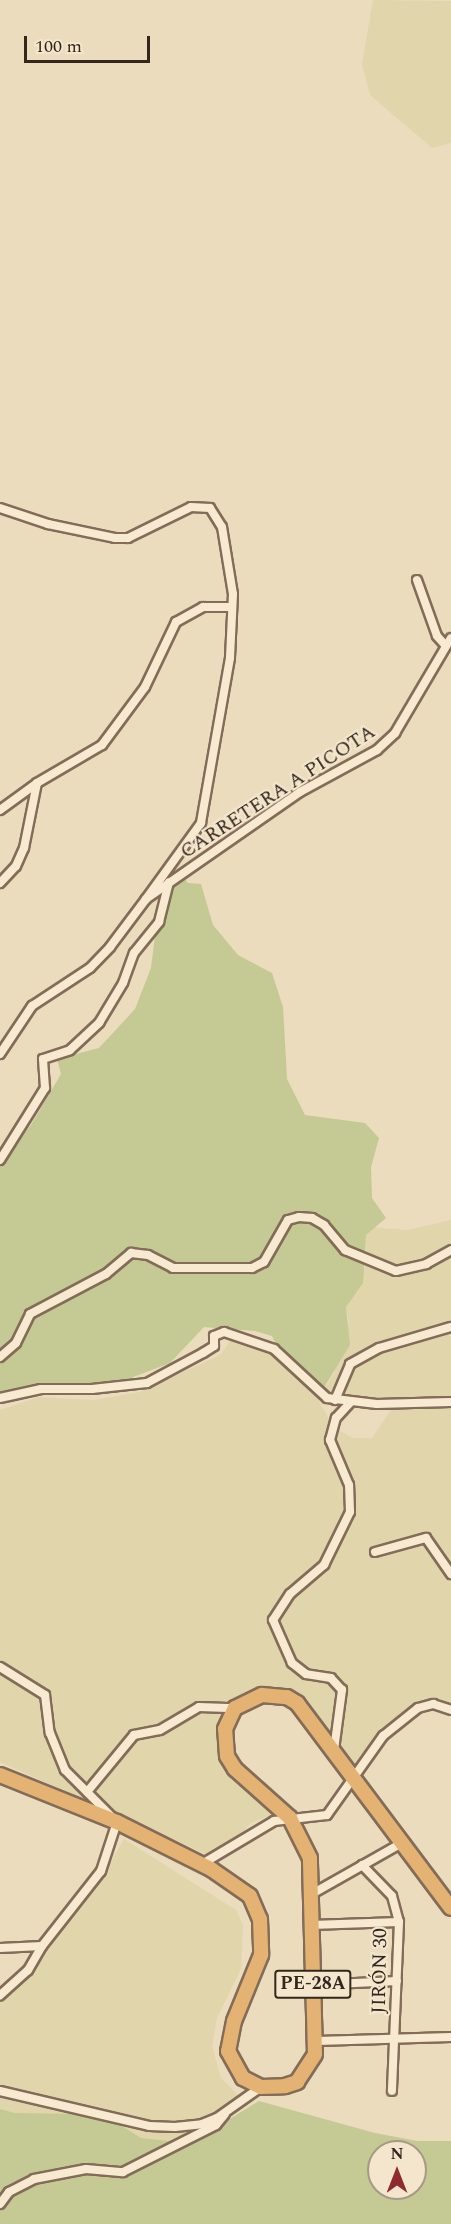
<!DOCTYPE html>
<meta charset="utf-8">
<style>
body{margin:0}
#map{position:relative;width:451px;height:2224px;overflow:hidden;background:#ebdcbe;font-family:Spectral,serif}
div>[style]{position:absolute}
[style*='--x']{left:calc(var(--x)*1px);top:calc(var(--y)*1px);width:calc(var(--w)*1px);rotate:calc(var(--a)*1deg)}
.farmland>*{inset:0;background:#e1d5ac}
.green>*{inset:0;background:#c5c993}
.roads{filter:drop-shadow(2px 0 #836c58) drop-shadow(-2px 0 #836c58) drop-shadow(0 2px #836c58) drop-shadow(0 -2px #836c58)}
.minor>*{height:8px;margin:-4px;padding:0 4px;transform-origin:4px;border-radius:4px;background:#f7ead1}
.trunk>*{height:14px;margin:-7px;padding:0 7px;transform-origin:7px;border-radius:7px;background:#e4b273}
span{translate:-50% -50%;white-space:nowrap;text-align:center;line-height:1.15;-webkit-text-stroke:4.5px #f3e6cd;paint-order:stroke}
.shield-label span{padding:2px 4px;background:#f3e6cd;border:2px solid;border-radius:4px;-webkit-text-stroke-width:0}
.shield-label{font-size:18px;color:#33261c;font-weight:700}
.street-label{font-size:20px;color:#33261c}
.north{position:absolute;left:367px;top:2140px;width:60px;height:60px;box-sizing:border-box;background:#f3e6cd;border:2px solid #a69986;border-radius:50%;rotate:0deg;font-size:16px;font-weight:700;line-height:24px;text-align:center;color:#33261c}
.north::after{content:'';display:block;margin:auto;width:21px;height:27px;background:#8f2a30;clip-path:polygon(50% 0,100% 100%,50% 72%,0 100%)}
.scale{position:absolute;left:24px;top:36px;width:126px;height:27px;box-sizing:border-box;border:3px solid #33261c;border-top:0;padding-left:8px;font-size:18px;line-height:21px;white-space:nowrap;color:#33261c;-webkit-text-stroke:4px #f3e6cd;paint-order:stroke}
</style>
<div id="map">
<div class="farmland">
<div style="clip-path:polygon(373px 0,451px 1px,451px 143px,432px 148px,370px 95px,362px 64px)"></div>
<div style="clip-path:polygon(451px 1220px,451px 1402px,362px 1404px,320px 1394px,334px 1374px,349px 1323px,346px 1307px,365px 1267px,366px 1235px,371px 1227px,407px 1230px)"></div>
<div style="clip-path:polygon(231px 1340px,271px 1351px,314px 1392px,334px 1428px,353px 1438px,372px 1438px,391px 1410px,451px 1408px,451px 1707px,432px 1704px,391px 1725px,354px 1772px,285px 1693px,239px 1701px,222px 1712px,216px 1728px,219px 1757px,224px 1769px,273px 1814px,251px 1823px,237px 1839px,208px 1855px,0 1762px,0 1410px,39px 1397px,94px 1400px,140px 1392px,220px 1355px)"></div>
<div style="clip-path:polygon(124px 1839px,236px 1910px,243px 1925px,241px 1969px,217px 2018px,212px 2046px,221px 2078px,248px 2105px,202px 2136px,169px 2141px,141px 2138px,103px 2114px,15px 2113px,0 2109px,0 1998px,103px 1876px)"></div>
</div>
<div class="green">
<div style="clip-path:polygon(181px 875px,188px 883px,201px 884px,213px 925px,238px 955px,272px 973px,283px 1007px,287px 1079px,305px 1115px,365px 1123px,379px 1138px,371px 1167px,372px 1198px,386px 1218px,366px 1235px,363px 1283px,346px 1307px,350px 1345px,320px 1394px,284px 1362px,272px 1336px,255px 1331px,204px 1327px,170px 1363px,120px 1382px,0 1395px,0 1163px,31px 1125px,61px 1074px,57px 1059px,99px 1048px,135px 1009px,151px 968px,158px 912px,169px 882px)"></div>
<div style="clip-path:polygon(evenodd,259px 2101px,375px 2133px,417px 2141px,451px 2141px,451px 2224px,0 2224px,0 2109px,15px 2113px,103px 2114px,141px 2138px,169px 2141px,202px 2136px,259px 2101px,379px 2152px,415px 2152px,415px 2188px,379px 2188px,379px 2152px)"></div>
</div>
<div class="roads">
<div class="minor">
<div style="--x:0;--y:508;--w:51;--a:18.4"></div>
<div style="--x:48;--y:524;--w:68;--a:11.8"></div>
<div style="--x:115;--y:538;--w:13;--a:0"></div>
<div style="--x:128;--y:538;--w:70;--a:-26.2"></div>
<div style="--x:191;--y:507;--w:19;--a:3"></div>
<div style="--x:210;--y:508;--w:22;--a:58"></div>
<div style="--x:222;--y:527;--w:68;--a:80.7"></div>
<div style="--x:233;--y:594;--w:64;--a:92.7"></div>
<div style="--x:230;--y:658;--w:168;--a:100"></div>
<div style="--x:201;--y:823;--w:94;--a:125.9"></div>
<div style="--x:417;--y:580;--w:59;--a:70.3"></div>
<div style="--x:437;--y:636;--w:12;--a:48"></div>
<div style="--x:0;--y:810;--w:46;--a:-36.1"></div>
<div style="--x:37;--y:783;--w:75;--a:-30.3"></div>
<div style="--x:102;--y:745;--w:72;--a:-53.4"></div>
<div style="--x:145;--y:687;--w:72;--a:-64.5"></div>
<div style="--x:176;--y:622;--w:31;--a:-29"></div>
<div style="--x:203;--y:607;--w:28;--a:0"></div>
<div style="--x:0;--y:883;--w:23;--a:-47"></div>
<div style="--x:16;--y:866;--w:20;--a:-66"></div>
<div style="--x:24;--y:848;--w:66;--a:-78.7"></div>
<div style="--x:0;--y:1054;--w:58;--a:-56.3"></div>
<div style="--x:32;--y:1006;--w:69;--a:-33.2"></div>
<div style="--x:90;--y:968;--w:29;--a:-46"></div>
<div style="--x:110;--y:947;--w:60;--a:-53.1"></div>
<div style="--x:146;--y:899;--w:188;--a:-34.8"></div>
<div style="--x:300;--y:792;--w:88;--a:-28.6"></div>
<div style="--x:377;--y:750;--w:25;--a:-43"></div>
<div style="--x:395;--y:733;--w:110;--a:-59.5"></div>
<div style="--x:0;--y:1160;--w:85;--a:-58"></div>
<div style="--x:45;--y:1088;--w:29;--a:-94"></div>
<div style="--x:43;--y:1059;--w:28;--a:-18"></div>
<div style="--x:70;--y:1050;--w:40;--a:-43"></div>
<div style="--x:99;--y:1023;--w:47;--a:-59"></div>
<div style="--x:123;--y:983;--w:32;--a:-70"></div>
<div style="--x:134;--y:953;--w:40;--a:-51"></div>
<div style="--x:159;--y:922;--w:41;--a:-76"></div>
<div style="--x:0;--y:1357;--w:21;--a:-41"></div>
<div style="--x:16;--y:1343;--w:32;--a:-64"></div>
<div style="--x:30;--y:1314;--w:86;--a:-27.8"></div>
<div style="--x:106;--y:1274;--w:33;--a:-40"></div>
<div style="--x:131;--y:1253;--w:17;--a:7"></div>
<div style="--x:148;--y:1255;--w:28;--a:27"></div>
<div style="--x:173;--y:1268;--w:79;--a:0"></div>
<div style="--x:252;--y:1268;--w:13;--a:-27"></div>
<div style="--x:264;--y:1262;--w:48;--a:-60.3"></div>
<div style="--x:288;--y:1220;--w:11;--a:-15"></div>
<div style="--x:299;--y:1217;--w:13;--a:4"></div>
<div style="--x:312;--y:1218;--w:14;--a:30"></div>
<div style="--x:324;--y:1225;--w:33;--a:50"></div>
<div style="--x:345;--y:1250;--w:55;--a:22.4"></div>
<div style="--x:396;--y:1271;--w:31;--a:-13"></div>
<div style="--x:426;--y:1264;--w:29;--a:-29"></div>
<div style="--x:0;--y:1398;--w:42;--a:-12.4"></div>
<div style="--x:41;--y:1389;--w:51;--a:0"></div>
<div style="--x:92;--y:1389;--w:55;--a:-6.2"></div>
<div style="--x:147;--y:1383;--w:64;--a:-28.2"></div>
<div style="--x:203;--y:1353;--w:13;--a:-32"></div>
<div style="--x:214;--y:1346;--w:10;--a:-90"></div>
<div style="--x:214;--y:1336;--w:11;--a:-22"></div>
<div style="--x:224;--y:1332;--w:53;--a:18.8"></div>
<div style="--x:274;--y:1349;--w:72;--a:42.8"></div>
<div style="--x:327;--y:1398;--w:50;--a:6.8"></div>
<div style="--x:377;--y:1404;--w:74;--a:-1.5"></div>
<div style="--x:335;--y:1400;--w:39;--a:-67"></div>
<div style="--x:350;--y:1364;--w:33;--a:-29"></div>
<div style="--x:379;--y:1348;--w:75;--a:-16.3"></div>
<div style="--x:375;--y:1552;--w:53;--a:-15.4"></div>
<div style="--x:426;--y:1538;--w:44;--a:55.2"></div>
<div style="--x:0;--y:1667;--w:53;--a:31.9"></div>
<div style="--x:45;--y:1695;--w:38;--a:83"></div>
<div style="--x:50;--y:1733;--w:40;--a:68"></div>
<div style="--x:65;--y:1770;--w:74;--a:45"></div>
<div style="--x:117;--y:1822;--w:52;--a:108.1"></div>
<div style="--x:101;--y:1871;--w:95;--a:128.2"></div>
<div style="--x:42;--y:1946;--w:28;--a:120"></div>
<div style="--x:28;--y:1970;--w:38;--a:138"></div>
<div style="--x:334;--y:1750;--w:61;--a:-82.4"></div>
<div style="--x:342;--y:1690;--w:16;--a:-133"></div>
<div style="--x:331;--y:1678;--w:25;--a:-171"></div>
<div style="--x:306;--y:1674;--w:18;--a:-142"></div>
<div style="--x:292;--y:1663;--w:47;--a:-113.8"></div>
<div style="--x:273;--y:1620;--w:31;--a:-57"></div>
<div style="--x:290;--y:1594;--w:45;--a:-40.5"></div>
<div style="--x:324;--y:1565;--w:59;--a:-63.9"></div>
<div style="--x:350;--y:1512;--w:27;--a:-92"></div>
<div style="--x:349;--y:1485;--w:49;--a:-112.9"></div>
<div style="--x:330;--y:1440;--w:23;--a:-75"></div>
<div style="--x:336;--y:1418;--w:21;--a:-47"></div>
<div style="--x:87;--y:1792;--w:74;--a:-50.5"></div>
<div style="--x:134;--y:1735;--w:26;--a:-11"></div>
<div style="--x:160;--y:1730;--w:45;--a:-30.5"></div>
<div style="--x:199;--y:1707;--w:36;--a:2"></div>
<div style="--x:202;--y:1864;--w:84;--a:-30.8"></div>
<div style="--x:274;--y:1821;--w:53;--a:-6.5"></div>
<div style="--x:327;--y:1815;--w:97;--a:-54.7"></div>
<div style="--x:383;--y:1736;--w:45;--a:-38.7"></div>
<div style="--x:418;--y:1708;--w:16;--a:-15"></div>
<div style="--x:433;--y:1704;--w:19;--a:18"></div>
<div style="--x:362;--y:1865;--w:43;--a:45.9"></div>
<div style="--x:392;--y:1896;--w:27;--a:75"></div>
<div style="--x:399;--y:1922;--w:169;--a:92.4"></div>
<div style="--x:310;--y:1895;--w:106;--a:-29.5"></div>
<div style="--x:311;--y:1925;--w:88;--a:-2"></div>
<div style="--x:0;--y:1948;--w:42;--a:-2.7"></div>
<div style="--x:313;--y:1985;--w:84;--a:-2.7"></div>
<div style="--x:317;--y:2041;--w:134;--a:-1.7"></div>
<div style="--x:0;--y:2091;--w:153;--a:13.2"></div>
<div style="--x:149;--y:2126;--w:26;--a:2"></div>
<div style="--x:175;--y:2127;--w:27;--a:-6"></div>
<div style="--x:202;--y:2124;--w:16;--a:-22"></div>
<div style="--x:217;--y:2118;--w:54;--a:-35.2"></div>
<div style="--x:0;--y:2204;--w:15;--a:-53"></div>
<div style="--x:9;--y:2192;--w:28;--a:-27"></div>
<div style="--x:34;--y:2179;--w:53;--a:-10.9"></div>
<div style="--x:86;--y:2169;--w:37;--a:5"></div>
<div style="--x:123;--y:2172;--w:104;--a:-26.8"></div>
<div style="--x:216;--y:2125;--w:14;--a:-51"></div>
</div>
<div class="trunk">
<div style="--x:0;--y:1775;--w:126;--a:21.9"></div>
<div style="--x:117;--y:1822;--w:105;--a:26.6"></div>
<div style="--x:211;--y:1869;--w:47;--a:34.7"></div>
<div style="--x:250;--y:1896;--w:25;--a:67"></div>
<div style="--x:260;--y:1919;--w:36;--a:88"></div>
<div style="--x:261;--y:1955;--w:71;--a:112.2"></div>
<div style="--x:234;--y:2021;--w:31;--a:101"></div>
<div style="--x:228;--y:2051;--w:31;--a:61"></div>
<div style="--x:243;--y:2078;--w:20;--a:27"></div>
<div style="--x:261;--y:2087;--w:24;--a:-2"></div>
<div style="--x:285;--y:2086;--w:13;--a:-18"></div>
<div style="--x:297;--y:2082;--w:33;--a:-57"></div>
<div style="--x:315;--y:2054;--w:196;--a:-91.5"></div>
<div style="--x:310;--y:1858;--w:45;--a:-116.6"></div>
<div style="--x:290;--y:1818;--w:74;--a:-138.3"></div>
<div style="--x:235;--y:1769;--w:15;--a:-122"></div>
<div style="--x:227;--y:1756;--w:27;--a:-94"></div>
<div style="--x:225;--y:1729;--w:23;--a:-65"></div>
<div style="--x:235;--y:1708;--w:30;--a:-26"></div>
<div style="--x:262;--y:1695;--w:25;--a:5"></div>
<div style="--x:287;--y:1697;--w:12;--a:31"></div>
<div style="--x:297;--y:1703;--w:256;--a:53.1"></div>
</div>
</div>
<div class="shield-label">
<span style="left:313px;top:1984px">PE-28A</span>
</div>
<div class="street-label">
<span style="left:278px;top:792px;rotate:-33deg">CARRETERA A PICOTA</span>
<span style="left:380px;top:1971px;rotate:-89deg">JIRÓN 30</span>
</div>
<div class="north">N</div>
<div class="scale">100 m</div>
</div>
